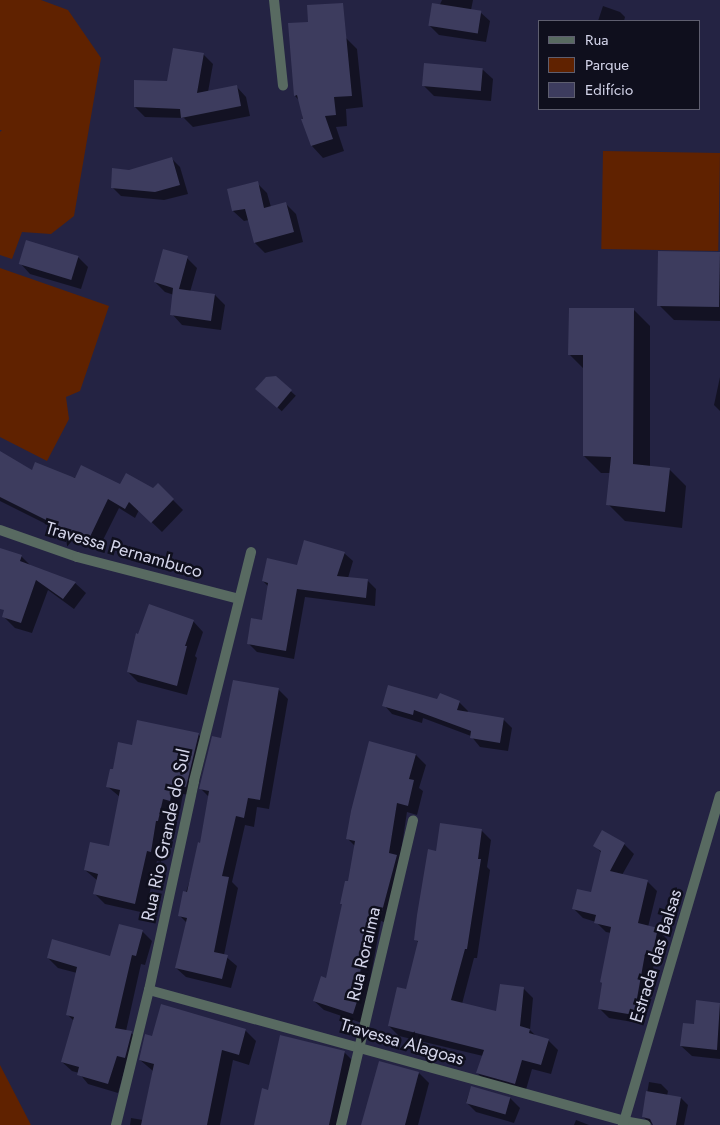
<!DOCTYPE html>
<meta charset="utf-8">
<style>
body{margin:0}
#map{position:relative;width:720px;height:1125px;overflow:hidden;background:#242343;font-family:Jost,sans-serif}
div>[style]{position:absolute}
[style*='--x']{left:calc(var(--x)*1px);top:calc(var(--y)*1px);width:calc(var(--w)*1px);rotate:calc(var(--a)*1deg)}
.green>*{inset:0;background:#602200;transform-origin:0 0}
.shadow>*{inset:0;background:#0007;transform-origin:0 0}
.building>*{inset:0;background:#3d3c5e;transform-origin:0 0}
.minor>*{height:10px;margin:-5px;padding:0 5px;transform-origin:5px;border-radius:5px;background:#586a61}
.tertiary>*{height:10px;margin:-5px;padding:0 5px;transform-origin:5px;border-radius:5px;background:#586a61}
span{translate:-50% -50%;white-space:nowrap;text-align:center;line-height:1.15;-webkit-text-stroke:5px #0f0f1d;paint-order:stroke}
.street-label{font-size:18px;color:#d4d5ea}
.legend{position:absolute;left:538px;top:20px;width:162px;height:90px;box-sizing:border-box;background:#0f0f1d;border:1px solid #5e5e6f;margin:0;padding:6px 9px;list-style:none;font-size:15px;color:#d4d5ea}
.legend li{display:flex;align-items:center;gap:10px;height:25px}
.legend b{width:25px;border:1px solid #5e5e6f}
</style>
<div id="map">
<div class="green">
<div style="clip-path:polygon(0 0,41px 0,68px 10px,101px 58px,74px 216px,51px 234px,22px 232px,12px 259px,0 255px,0 132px,2px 130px,0 130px)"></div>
<div style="left:603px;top:151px;width:117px;height:98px;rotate:1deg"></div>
<div style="clip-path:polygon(0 268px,109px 306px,80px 391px,66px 397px,69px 419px,47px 461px,0 437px)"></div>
<div style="clip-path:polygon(0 1065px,31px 1125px,0 1125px)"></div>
</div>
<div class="shadow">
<div style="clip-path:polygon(442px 0,473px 0,471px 10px,480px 12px,490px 21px,486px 42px,439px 35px,430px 26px)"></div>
<div style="clip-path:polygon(603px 6px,620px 12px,625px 17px,624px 21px,598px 21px)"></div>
<div style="clip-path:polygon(345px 37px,357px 49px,363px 107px,346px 109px,347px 126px,336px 127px,344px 151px,323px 158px,312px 146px,303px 120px,300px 101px,295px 96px)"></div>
<div style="clip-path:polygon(203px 54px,213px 64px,208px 92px,236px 86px,246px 97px,250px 116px,193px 127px,184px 118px,145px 117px,135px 107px)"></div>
<div style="clip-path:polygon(482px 69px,493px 79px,491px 101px,434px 96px,424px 86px)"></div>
<div style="clip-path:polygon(172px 159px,180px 167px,188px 194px,164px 200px,121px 196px,112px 187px,129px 171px)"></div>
<div style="clip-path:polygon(257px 183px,267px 193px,271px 207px,285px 203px,296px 214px,303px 242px,265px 253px,255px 243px,249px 220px,244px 221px,233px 211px)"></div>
<div style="clip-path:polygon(720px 253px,720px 321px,674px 320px,659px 305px)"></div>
<div style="clip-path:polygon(78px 257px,88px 267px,81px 289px,30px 274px,20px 263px)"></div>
<div style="clip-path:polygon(187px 258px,197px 268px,190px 292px,215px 295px,225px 305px,221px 330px,182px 325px,172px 314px,174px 295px,165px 292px,155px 282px)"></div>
<div style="clip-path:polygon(633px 309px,650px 326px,650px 467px,669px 469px,686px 486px,682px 528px,625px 521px,608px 504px,611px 473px,601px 473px,584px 456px,584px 369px,570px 355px)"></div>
<div style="left:275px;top:377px;width:28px;height:21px;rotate:42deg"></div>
<div style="clip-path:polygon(720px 377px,720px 411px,714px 405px)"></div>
<div style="clip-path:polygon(0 454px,32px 471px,153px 490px,158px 485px,183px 510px,162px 532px,139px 510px,135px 518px,119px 508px,98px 550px,0 501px)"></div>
<div style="clip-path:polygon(0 549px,21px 556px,32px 567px,75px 583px,86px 593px,74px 609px,48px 590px,32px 633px,15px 628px,4px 617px,6px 609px,0 607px)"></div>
<div style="clip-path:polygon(344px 553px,353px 561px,348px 578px,367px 580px,376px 589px,375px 606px,305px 597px,294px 659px,257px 652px,248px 643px,263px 621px,269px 587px,263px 581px,298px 567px)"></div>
<div style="clip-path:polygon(193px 621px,203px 632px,195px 656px,197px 658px,187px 695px,138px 682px,128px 672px)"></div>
<div style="clip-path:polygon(278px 689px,288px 699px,269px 809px,257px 807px,254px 827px,245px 825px,232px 882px,238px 888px,224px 955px,237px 966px,231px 988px,186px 977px,176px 968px,187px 923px,179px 915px,201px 844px,209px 797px,201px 789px,222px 739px)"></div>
<div style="clip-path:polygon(438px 701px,459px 702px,468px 711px,467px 713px,503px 719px,512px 728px,508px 751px,480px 747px,471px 736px,423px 718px,422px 723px,392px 714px,384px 705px)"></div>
<div style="clip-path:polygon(198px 734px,208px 744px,196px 796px,183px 794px,180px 810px,173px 809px,168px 831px,166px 830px,161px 862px,157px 861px,145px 913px,105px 904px,95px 894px,98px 881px,85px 870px,110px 848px,120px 797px,108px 787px,114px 771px,133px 746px)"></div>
<div style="clip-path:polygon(370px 743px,416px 755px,426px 765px,419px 788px,423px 791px,417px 815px,407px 812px,390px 924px,381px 921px,362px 1023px,324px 1010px,314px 1001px,327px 979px,343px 905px,341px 903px,349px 883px,355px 846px,348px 839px)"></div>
<div style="clip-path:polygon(481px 830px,491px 840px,487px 867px,490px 870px,477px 958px,474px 958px,462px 1004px,497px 1013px,524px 989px,533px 998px,530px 1030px,536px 1036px,548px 1040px,558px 1050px,551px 1074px,532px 1069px,525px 1093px,487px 1082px,477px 1073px,483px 1056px,399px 1036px,389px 1026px,406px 991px,419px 943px,416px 940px,438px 852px)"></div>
<div style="clip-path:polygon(624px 844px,634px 854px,622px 875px,648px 882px,657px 891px,648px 927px,657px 929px,667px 939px,661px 965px,654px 963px,644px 1024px,609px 1018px,599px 1008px,603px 984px,601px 982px,611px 933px,606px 932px,596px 922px,583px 918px,573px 908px,592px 894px,602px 853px,595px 846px)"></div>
<div style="clip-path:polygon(142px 931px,152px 941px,145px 965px,141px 964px,126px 1031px,131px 1033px,141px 1042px,126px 1065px,118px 1093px,88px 1084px,79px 1073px,72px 1071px,62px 1062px,74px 1021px,68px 1015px,77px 973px,58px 968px,48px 958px,111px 958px)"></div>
<div style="clip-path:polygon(698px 1002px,720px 1004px,720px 1059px,692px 1056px,681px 1046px,695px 1026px)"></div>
<div style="clip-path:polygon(245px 1030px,256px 1041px,249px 1065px,233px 1060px,220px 1125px,130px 1125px,131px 1118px,143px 1120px,153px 1071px,140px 1060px,153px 1037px)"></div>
<div style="clip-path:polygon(344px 1052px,354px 1062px,340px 1125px,276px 1125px,269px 1091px)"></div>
<div style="clip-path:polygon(419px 1073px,429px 1083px,418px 1125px,394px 1125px)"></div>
<div style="clip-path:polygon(649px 1082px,661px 1084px,668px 1091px,667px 1096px,681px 1098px,688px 1105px,684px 1125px,653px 1125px,643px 1117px)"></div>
<div style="clip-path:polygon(471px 1087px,510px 1098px,520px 1108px,514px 1123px,476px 1112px,466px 1102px)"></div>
<div style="clip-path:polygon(576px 1120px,589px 1125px,574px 1125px)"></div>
</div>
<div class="building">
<div style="clip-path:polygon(343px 3px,352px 96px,334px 97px,336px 115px,325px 116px,333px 139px,311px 146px,301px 119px,303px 119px,297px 95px,294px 96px,288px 23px,308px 22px,307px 5px)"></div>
<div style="left:432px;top:3px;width:50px;height:23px;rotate:9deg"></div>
<div style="clip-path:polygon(173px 48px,204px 53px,197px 93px,237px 85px,241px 106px,181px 118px,180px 109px,134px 107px,134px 80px,167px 81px)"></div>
<div style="left:424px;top:63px;width:59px;height:23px;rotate:5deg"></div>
<div style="clip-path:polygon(172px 157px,180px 185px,155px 192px,111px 188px,112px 168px,129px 170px)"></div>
<div style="clip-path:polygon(258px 181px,264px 208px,286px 202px,294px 232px,254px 243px,245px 209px,232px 211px,227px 189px)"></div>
<div style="left:26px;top:240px;width:55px;height:25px;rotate:17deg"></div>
<div style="clip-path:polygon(163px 249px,188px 256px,179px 289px,215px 294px,211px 321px,170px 315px,173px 288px,154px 282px)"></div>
<div style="left:658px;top:251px;width:62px;height:55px;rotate:1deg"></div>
<div style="clip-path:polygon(569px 308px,634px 308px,633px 464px,670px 468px,665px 512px,606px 505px,611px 457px,583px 456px,583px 355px,568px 355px)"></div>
<div style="clip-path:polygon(276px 376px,292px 390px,277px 408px,255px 389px,266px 377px)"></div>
<div style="clip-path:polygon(0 451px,32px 470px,35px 462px,75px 478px,81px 465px,120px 484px,126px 473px,153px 488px,158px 483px,174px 499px,151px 523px,129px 502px,125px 509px,108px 499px,88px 541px,0 497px)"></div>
<div style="clip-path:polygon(304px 540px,345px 552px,337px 576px,368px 579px,366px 598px,297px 589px,286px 651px,247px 644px,251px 618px,262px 620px,268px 583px,262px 581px,267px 558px,297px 565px)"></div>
<div style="clip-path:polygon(0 548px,22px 555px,20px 561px,76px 582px,63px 599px,36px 580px,21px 623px,2px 617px,4px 610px,0 609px)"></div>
<div style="clip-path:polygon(149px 604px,194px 620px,185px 646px,187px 646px,177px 686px,127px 672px,136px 633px,138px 634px)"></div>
<div style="clip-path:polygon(233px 680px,279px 688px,260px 800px,248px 798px,244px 818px,236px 816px,222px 876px,229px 877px,214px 952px,228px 955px,222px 979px,175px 968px,187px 918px,178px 916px,183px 891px,187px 892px,198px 842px,200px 843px,209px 791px,199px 789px,212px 736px,221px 738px)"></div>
<div style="clip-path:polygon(388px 685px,437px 699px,440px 693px,460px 701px,457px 710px,504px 718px,500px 743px,470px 738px,471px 731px,414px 710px,413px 715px,382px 706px)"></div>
<div style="clip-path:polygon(137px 720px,199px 733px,186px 787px,173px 784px,170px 801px,163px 799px,158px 821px,156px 821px,151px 852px,147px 851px,135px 904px,93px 894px,98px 874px,84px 870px,90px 842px,109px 846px,120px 790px,106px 787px,110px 769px,113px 769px,118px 742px,132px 745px)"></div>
<div style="clip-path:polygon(369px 741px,416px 754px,409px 779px,414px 780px,408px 806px,397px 803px,389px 853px,397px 855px,381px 915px,372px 912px,357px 988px,361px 989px,353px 1014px,313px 1001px,321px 976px,326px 978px,342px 904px,340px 904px,345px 881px,348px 881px,355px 841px,346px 839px,351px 811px)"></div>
<div style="clip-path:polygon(440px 823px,482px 829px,478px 859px,481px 859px,467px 949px,465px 949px,451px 1000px,496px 1011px,500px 984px,524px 987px,520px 1026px,530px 1029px,529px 1033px,549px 1039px,541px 1065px,522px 1060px,515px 1084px,476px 1073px,484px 1050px,388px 1026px,397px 987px,406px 989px,418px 941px,414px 940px,417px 915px,428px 849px,436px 851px)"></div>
<div style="clip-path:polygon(602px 830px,625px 843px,610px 871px,648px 880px,638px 923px,658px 928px,652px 956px,645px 954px,634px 1015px,598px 1009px,602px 983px,600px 982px,611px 927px,594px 923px,596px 915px,572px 909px,577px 889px,591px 892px,601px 851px,593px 846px)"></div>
<div style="clip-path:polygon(119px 924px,143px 930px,136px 956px,132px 955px,115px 1028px,132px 1031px,125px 1058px,117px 1056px,108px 1084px,77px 1075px,79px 1067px,61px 1062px,74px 1017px,66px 1015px,77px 967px,47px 958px,52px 939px,110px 956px)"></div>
<div style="clip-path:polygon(696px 1000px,720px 1003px,717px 1050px,680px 1046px,683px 1023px,694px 1024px)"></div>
<div style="clip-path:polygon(161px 1004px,246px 1029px,239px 1055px,222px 1050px,207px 1125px,141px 1125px,154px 1064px,139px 1060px,145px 1034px,152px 1036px)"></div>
<div style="clip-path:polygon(280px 1035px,345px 1051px,329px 1125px,254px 1125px,262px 1088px,268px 1090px)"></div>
<div style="clip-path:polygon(379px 1061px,419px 1072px,405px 1125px,361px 1125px)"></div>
<div style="left:471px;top:1086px;width:41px;height:18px;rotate:16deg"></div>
<div style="clip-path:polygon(646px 1091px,681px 1097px,676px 1125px,653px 1125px,650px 1119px,642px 1117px)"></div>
</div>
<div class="minor">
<div style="--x:274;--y:0;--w:86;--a:84"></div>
<div style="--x:0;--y:530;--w:82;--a:19.3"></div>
<div style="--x:77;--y:557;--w:167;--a:14.5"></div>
<div style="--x:149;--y:990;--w:493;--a:15.4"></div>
<div style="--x:624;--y:1121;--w:22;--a:10"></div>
<div style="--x:116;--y:1125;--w:139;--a:-76.3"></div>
<div style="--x:149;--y:990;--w:214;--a:-77.8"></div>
<div style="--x:194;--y:781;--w:236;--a:-76"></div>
<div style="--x:341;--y:1125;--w:313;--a:-76.7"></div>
</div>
<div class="tertiary">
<div style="--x:623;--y:1125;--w:343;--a:-73.6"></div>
</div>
<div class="street-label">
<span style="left:124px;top:550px;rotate:16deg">Travessa Pernambuco</span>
<span style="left:166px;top:835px;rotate:-78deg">Rua Rio Grande do Sul</span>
<span style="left:364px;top:954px;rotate:-77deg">Rua Roraima</span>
<span style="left:656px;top:956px;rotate:-73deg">Estrada das Balsas</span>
<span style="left:402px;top:1042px;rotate:16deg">Travessa Alagoas</span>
</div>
<ul class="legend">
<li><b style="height:6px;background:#586a61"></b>Rua</li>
<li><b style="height:14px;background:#602200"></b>Parque</li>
<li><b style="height:14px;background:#3d3c5e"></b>Edifício</li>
</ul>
</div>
